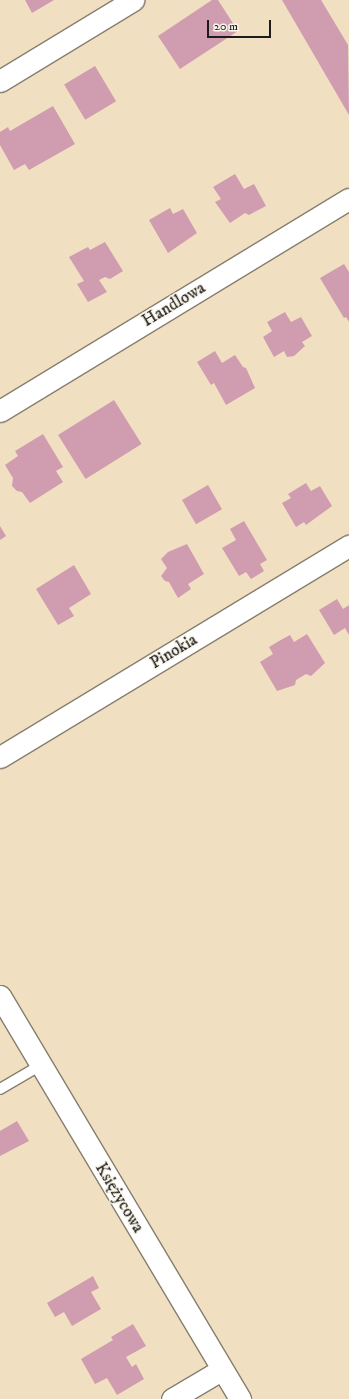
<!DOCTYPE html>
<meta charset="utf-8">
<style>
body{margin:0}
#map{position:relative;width:349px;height:1399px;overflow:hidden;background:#f1dfc1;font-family:"IM FELL DW Pica",serif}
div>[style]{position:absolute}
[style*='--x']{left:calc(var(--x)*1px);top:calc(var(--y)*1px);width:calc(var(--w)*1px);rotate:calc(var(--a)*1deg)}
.building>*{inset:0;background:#d09caf;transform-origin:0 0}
.roads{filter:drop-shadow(1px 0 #867e6e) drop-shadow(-1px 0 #867e6e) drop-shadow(0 1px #867e6e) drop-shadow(0 -1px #867e6e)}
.lane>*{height:10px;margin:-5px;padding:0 5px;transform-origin:5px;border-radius:5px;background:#fff}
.street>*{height:21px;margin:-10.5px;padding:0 10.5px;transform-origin:10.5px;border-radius:10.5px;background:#fff}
span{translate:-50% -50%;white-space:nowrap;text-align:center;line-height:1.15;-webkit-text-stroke:3px #fbf7ec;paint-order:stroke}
.street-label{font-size:17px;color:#1c1c1c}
.scale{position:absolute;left:207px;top:20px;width:64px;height:18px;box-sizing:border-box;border:2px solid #1c1c1c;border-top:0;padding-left:5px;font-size:12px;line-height:14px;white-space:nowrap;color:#1c1c1c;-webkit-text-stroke:3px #fbf7ec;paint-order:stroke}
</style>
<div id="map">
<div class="building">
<div style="clip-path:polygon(25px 0,54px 0,32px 13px)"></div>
<div style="clip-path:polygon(212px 0,218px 0,238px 31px,180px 69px,158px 36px)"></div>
<div style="clip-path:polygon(282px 0,321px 0,348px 45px,349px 115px)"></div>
<div style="left:95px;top:66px;width:41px;height:36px;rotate:59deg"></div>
<div style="clip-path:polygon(53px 106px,75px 144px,29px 170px,25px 164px,14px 170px,0 145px,0 132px,8px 127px,10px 131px)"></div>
<div style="clip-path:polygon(235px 174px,244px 189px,254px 184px,266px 206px,249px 215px,245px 213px,230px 223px,215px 202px,221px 199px,213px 187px)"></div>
<div style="clip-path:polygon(170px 208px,173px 214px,183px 209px,197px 233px,168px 253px,149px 220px)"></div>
<div style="clip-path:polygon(105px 242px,123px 271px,110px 279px,105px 277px,99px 280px,107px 292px,88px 302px,77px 284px,84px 281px,69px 257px,84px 249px,88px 247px,90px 250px)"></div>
<div style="clip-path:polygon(344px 264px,349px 272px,349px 322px,346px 317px,344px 318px,320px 278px)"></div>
<div style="clip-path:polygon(285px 312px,291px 322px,301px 317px,312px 336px,302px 342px,305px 346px,294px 356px,287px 357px,284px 351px,274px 357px,263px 337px,272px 331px,267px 322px)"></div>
<div style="clip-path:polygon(215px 351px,222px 363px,235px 355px,243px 367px,246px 368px,255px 388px,226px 405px,214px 383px,211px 385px,197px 362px)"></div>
<div style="left:114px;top:400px;width:52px;height:66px;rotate:58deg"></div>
<div style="clip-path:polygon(43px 434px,63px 467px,56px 471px,63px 482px,30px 503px,22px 492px,17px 491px,12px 486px,13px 478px,5px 465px,18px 456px,15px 451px)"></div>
<div style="clip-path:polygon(306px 483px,311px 491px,320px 486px,332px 506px,306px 525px,304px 522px,296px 527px,282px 503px,291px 498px,288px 494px)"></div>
<div style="left:208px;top:485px;width:28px;height:30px;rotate:60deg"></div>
<div style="clip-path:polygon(244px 521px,267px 560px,260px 564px,264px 571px,251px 579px,246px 572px,239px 576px,222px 548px,236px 540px,230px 529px)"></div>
<div style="clip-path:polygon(0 526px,6px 536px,0 540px)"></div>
<div style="clip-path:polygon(187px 544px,204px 574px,188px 584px,191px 589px,178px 598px,169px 582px,165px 581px,161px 576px,167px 568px,161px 559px,168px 552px)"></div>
<div style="clip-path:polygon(74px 565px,91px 594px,69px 608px,74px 616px,58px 625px,36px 589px)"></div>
<div style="clip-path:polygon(337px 599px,343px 609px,349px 605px,349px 635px,345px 628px,334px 635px,319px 610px)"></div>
<div style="clip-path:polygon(307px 634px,325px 663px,311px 676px,306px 674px,296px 680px,295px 685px,277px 691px,260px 662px,273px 654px,269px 647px,279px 641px,290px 635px,294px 642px)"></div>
<div style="clip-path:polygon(17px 1121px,29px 1141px,0 1156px,0 1131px)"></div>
<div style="clip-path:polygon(93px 1276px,99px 1288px,91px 1292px,101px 1309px,72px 1326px,64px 1312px,55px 1317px,47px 1303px)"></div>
<div style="clip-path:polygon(133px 1324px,146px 1346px,126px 1357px,132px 1367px,136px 1364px,144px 1379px,117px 1395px,107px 1378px,95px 1384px,81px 1359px,113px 1340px,111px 1337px)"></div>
</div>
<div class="roads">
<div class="lane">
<div style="--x:0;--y:1089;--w:48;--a:-30.3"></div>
</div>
<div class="street">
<div style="--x:0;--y:81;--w:156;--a:-31.3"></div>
<div style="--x:0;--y:411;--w:408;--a:-31.3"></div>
<div style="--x:0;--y:757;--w:408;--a:-31.2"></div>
<div style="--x:0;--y:996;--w:469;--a:59.2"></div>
<div style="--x:172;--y:1399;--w:57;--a:-30.6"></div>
</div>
</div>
<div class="street-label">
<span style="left:174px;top:305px;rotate:-31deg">Handlowa</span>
<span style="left:174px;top:652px;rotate:-31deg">Pinokia</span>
<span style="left:119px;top:1198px;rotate:59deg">Księżycowa</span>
</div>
<div class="scale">20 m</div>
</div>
